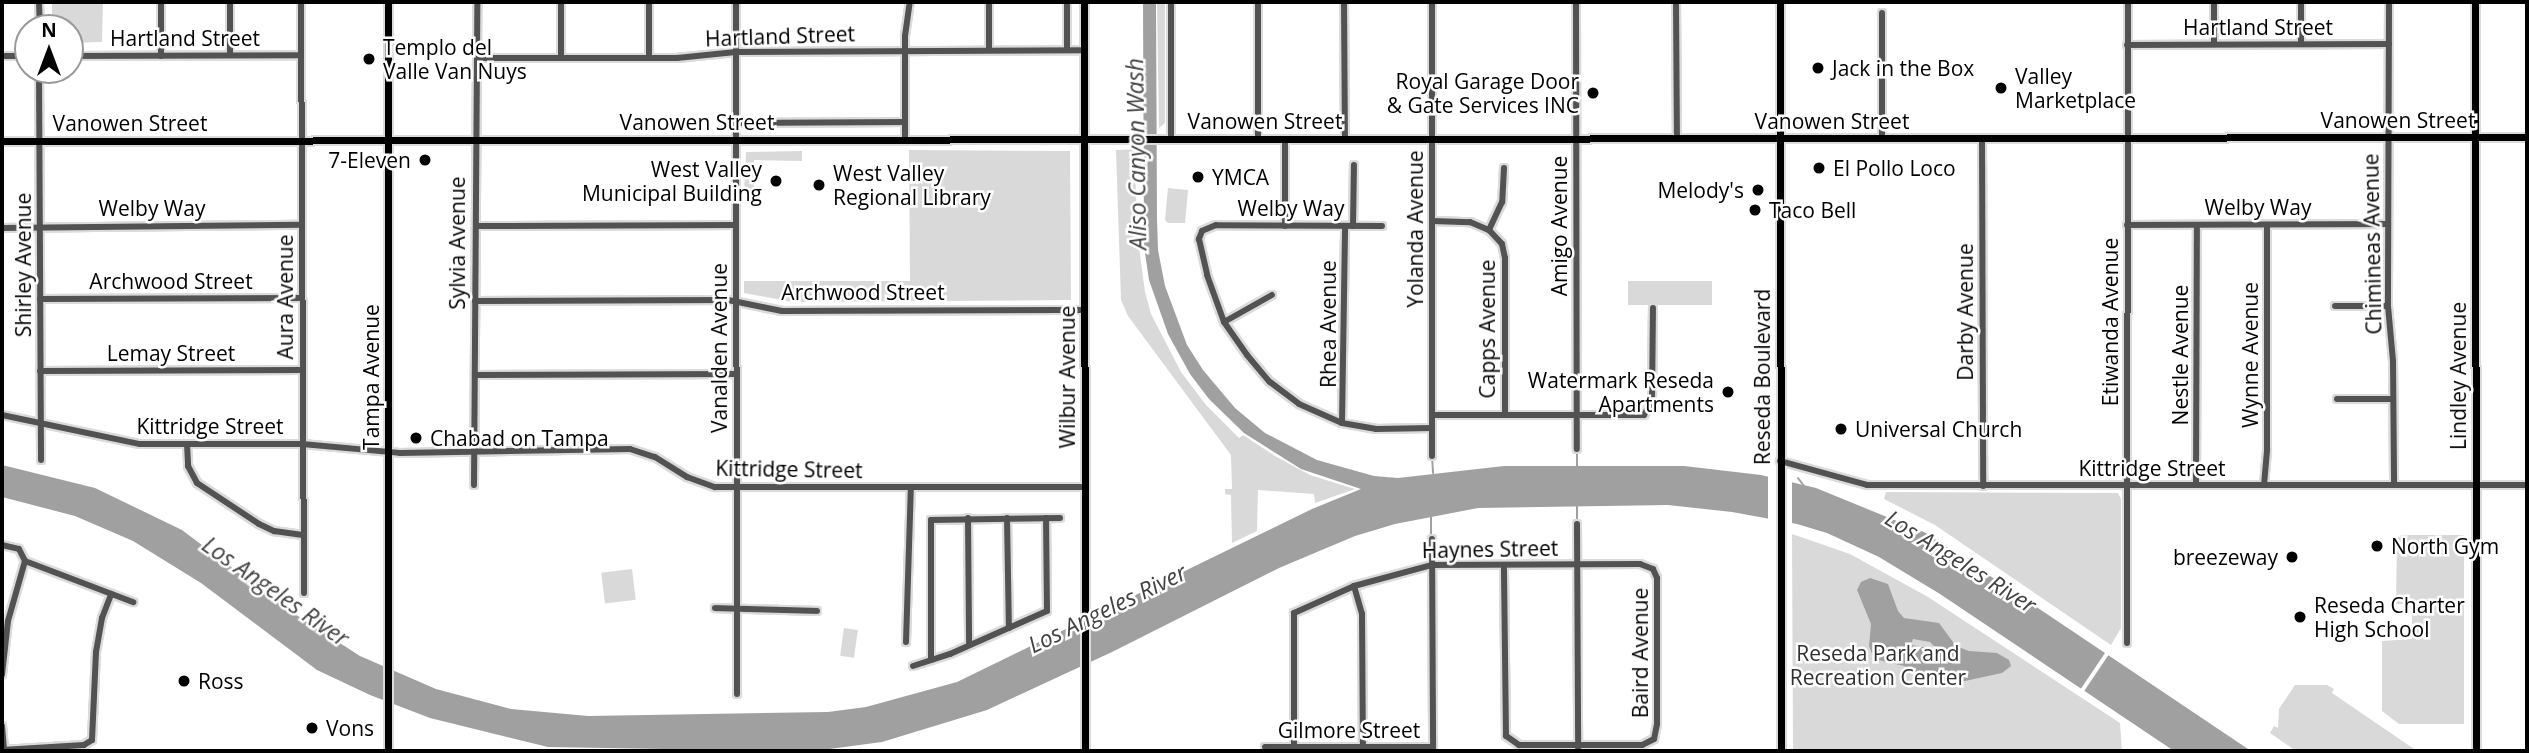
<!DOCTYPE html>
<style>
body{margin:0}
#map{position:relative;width:2529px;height:753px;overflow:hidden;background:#fff;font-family:"Open Sans",sans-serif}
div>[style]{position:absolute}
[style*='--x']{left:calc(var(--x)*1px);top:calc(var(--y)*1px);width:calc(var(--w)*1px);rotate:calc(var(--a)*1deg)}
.green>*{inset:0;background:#d9d9d9;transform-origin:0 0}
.water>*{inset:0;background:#a0a0a0}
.pier>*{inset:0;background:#fff;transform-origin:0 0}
.stream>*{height:2px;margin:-1px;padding:0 1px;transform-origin:1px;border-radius:1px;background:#a0a0a0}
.roads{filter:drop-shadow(2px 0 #dbdbdb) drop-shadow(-2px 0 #dbdbdb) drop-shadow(0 2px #dbdbdb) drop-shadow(0 -2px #dbdbdb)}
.minor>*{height:6px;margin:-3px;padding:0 3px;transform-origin:3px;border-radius:3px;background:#525252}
.major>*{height:7px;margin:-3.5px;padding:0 3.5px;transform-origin:3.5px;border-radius:3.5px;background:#000}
.dots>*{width:19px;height:19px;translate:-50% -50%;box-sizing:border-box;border:4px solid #fff;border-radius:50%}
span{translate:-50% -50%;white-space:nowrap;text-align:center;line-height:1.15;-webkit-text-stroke:5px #fff;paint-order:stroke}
.street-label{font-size:21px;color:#000}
.poi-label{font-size:21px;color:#000}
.left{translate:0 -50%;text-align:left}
.right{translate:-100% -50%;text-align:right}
.park-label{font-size:21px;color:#303030}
.water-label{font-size:23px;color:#414141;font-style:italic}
.frame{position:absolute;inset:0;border:4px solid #000;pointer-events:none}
.north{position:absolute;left:14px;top:14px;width:70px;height:70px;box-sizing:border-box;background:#fff;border:2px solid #999;border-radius:50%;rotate:0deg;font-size:19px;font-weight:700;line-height:28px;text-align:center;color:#000}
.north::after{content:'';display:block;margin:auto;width:24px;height:32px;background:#000;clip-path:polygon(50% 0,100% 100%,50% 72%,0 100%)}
</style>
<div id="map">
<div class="green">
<div style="clip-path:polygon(52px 2px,103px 2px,102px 42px,70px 43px,70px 28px,52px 28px)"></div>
<div style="clip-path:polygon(1157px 2px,1165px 2px,1165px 123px,1159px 128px)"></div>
<div style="clip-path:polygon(1140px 149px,1141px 168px,1135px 169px,1138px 240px,1145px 292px,1151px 314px,1181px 372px,1206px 405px,1239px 438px,1243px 435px,1275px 456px,1310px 475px,1355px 489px,1315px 503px,1314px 494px,1258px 490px,1257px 531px,1232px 543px,1231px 495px,1225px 494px,1225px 489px,1232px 489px,1231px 455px,1128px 316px,1121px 300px,1116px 150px)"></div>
<div style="clip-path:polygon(909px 150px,1070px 151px,1071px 300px,793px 302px,744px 293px,744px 281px,910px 281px)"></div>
<div style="clip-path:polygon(802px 151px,802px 161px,754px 160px,754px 190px,744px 191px,746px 152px)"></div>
<div style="clip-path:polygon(1168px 188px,1188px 190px,1185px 223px,1168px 223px,1165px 220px)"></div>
<div style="left:1628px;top:281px;width:84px;height:24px"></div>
<div style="clip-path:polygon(1886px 492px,2118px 493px,2121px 499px,2121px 628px,2111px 645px,1935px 525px,1884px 499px)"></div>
<div style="clip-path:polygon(1792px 534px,1850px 554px,1928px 597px,2120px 723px,2122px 751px,1793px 751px)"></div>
<div style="clip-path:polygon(2401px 535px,2464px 535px,2464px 603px,2396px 604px,2397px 539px)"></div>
<div style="left:632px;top:569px;width:31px;height:31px;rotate:83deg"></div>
<div style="clip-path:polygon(2464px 605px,2464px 724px,2399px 724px,2382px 711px,2382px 641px,2412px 639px,2412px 606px)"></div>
<div style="left:844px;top:628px;width:14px;height:28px;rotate:8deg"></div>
<div style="clip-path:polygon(2295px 685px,2327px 685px,2334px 689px,2332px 693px,2417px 751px,2296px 751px,2270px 733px,2274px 726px,2278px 728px,2279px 709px)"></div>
</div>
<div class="water">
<div style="clip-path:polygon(1143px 2px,1156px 2px,1157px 219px,1158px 250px,1165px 286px,1187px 345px,1203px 370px,1235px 408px,1265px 433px,1317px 460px,1374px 476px,1398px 478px,1504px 466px,1684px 466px,1761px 475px,1816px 488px,1926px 533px,2251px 751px,2174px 751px,1940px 594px,1879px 557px,1827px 533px,1797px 524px,1732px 512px,1668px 505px,1478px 508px,1395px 524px,1355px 536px,1279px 568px,1112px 652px,987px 710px,882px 742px,822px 750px,779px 751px,548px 747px,430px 718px,370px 695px,317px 670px,201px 583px,133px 541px,75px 516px,2px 497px,2px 465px,95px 488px,182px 530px,287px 609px,360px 656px,436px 689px,511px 709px,588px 716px,828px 712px,866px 707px,957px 682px,1312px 509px,1361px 489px,1301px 469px,1244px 433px,1209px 399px,1190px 374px,1168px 334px,1149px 280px,1144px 246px)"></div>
<div style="clip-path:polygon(evenodd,1870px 578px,1888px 584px,1898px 611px,1904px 618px,1939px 623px,1956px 646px,1969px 651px,1997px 653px,2009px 660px,2011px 666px,2002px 673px,1951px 684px,1933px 680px,1904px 666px,1874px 659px,1869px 646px,1871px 624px,1857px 590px,1861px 582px,1870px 578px,1913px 639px,1930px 642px,1936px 648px,1936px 654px,1928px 655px,1924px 647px,1911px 645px,1913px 639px)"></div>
</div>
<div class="pier">
<div style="clip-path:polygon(1768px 473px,1792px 478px,1792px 526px,1768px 522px)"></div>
<div style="left:2107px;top:650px;width:4px;height:50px;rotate:34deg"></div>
</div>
<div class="stream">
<div style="--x:1577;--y:451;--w:15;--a:90"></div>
<div style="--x:1432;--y:457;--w:16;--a:86"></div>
<div style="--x:1798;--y:478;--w:10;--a:53"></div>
<div style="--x:1577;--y:504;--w:18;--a:90"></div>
<div style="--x:1431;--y:516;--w:22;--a:90"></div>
</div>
<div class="roads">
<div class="minor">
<div style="--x:39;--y:2;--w:26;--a:88"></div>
<div style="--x:161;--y:2;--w:54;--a:90"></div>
<div style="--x:230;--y:2;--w:53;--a:90"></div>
<div style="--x:301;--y:2;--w:591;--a:89.71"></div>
<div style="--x:736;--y:2;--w:692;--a:89.92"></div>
<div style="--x:989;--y:2;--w:48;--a:90"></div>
<div style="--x:1067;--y:2;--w:48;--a:90"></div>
<div style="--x:1171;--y:2;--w:137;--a:90"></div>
<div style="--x:1258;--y:2;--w:137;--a:90"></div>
<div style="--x:1344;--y:2;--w:137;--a:89.6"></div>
<div style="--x:1576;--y:2;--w:447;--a:89.9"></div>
<div style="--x:1676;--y:2;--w:136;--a:89.6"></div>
<div style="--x:2214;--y:2;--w:42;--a:90"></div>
<div style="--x:2301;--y:2;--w:42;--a:90"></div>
<div style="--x:2389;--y:2;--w:304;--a:90.2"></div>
<div style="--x:2388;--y:306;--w:55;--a:84.8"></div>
<div style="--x:2393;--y:361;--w:124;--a:89.5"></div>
<div style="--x:2127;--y:45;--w:262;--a:-0.2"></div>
<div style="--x:2;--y:56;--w:26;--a:0"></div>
<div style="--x:70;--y:56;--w:231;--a:-0.2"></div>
<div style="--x:561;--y:57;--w:55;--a:-90"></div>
<div style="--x:477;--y:58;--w:200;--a:0"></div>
<div style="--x:677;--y:58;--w:59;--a:-5.8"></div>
<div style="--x:736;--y:52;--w:348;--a:-0.3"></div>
<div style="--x:649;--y:58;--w:56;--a:-90"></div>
<div style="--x:39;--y:70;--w:390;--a:89.7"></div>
<div style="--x:736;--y:123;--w:169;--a:-0.3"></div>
<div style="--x:905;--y:139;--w:103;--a:-90"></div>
<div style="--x:905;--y:36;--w:34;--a:-82"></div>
<div style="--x:1882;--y:139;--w:126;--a:-90"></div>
<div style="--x:1982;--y:139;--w:347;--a:89.8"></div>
<div style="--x:1504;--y:168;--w:34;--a:93"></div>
<div style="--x:1502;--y:202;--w:31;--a:115"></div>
<div style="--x:1489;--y:230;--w:19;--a:47"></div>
<div style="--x:1502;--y:244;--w:14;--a:78"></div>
<div style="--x:1505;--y:258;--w:157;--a:90"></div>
<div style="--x:1432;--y:221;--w:38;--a:2"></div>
<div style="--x:1470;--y:222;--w:21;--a:23"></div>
<div style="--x:2127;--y:225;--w:261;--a:-0.2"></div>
<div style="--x:476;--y:226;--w:260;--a:-0.2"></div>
<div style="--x:1285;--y:226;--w:87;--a:-90"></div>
<div style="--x:1353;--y:226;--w:61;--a:-89.1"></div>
<div style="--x:1382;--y:226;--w:166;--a:-179.7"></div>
<div style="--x:1216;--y:225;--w:15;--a:157"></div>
<div style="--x:1202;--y:231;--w:9;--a:111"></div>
<div style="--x:1199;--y:239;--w:37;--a:77"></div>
<div style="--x:1207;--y:275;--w:50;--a:70.1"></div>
<div style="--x:1224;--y:322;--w:40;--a:55.1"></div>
<div style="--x:1247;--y:355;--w:35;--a:50"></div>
<div style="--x:1270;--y:382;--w:36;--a:37"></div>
<div style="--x:1299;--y:404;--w:47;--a:23.8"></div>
<div style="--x:1342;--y:423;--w:35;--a:10"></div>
<div style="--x:1376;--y:429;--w:56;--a:-1"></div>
<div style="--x:2;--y:228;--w:300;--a:-0.6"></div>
<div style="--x:40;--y:299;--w:262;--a:-0.2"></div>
<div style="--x:475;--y:301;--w:253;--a:-0.2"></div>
<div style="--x:728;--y:300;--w:55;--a:11.5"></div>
<div style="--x:782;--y:311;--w:302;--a:-0.2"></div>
<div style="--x:2335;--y:306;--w:53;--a:0"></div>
<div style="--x:1224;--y:322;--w:55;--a:-29.4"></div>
<div style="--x:40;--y:371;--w:263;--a:-0.2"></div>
<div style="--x:475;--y:375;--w:261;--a:-0.2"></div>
<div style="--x:2337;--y:399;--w:56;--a:0"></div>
<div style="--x:2;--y:415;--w:141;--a:11.9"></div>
<div style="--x:140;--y:444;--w:162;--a:0"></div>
<div style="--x:302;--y:444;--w:98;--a:5.2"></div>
<div style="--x:400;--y:453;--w:230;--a:-1"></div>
<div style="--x:630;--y:449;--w:26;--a:18"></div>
<div style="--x:655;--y:457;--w:38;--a:32"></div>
<div style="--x:687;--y:477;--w:30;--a:20"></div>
<div style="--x:715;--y:487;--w:369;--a:0"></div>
<div style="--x:1432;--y:415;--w:212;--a:0"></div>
<div style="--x:1644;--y:415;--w:16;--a:-60"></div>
<div style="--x:1652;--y:401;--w:93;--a:-89.4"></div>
<div style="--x:1342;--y:423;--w:197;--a:-89.1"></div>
<div style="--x:187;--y:444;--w:22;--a:87"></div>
<div style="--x:188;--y:466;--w:19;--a:62"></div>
<div style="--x:197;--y:483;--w:74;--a:33.5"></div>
<div style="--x:259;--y:524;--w:17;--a:25"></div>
<div style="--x:274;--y:531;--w:29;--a:8"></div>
<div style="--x:1432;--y:456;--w:454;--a:-90"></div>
<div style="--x:1780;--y:461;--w:90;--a:15.4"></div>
<div style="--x:1867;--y:485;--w:660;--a:0"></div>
<div style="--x:474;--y:485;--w:483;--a:-89.6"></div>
<div style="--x:2196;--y:485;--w:260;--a:-89.8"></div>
<div style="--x:2264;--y:485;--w:36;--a:-85"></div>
<div style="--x:2267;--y:449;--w:224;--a:-90"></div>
<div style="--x:968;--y:518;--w:127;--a:89.5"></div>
<div style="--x:1007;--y:518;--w:110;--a:89"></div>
<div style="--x:1577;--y:524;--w:227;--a:89.7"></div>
<div style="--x:1432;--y:539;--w:212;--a:89.7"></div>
<div style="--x:2;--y:545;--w:17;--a:13"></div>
<div style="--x:19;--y:549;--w:13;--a:63"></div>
<div style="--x:25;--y:561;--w:116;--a:20.8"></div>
<div style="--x:1354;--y:586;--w:29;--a:74"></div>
<div style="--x:1362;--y:614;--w:133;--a:89.6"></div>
<div style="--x:715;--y:608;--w:102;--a:1.7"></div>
<div style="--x:906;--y:642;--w:155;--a:-88.2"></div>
<div style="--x:2127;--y:643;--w:641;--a:-89.91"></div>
<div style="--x:931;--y:660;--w:140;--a:-90"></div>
<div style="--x:931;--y:520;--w:129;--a:-0.9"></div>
<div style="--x:913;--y:666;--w:39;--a:-18"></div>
<div style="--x:950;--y:654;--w:106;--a:-23.9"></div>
<div style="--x:1047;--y:611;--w:93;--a:-90.6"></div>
<div style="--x:2;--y:675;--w:54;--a:-83.7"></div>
<div style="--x:8;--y:621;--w:62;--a:-74.2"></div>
<div style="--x:2;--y:726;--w:25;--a:85"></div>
<div style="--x:1265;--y:747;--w:168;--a:0"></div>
<div style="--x:1294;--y:748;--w:135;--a:-90"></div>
<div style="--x:1294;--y:613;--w:66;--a:-24.2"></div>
<div style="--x:1354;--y:586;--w:81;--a:-15.1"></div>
<div style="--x:1432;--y:565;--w:208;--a:-0.3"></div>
<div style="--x:1640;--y:564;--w:14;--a:21"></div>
<div style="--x:1653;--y:569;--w:10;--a:66"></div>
<div style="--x:1657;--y:578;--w:146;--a:90"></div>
<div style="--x:1657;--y:724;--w:15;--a:101"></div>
<div style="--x:1654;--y:739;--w:13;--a:153"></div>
<div style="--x:1642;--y:745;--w:123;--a:180"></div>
<div style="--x:1519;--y:745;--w:16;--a:-145"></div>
<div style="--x:1506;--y:736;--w:171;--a:-90.7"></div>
<div style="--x:2;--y:750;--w:82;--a:-3.5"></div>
<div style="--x:84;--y:745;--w:9;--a:-32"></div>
<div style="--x:92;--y:740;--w:88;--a:-87.4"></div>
<div style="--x:96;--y:652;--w:35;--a:-80"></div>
<div style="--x:102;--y:618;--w:26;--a:-69"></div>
</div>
<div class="major">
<div style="--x:388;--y:2;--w:749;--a:90"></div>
<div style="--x:1084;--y:2;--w:749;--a:89.92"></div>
<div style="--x:1780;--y:2;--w:749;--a:89.92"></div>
<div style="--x:2475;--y:2;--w:749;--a:89.92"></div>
<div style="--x:2;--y:141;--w:2525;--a:-0.09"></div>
</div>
</div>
<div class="dots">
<div style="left:369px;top:59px;background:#000"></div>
<div style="left:1818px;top:68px;background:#000"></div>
<div style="left:2001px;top:88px;background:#000"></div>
<div style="left:1593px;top:93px;background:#000"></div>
<div style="left:425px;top:160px;background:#000"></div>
<div style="left:1819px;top:168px;background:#000"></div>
<div style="left:1198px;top:177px;background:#000"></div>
<div style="left:776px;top:181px;background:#000"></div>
<div style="left:819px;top:185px;background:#000"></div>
<div style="left:1758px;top:190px;background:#000"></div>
<div style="left:1755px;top:210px;background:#000"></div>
<div style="left:1728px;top:392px;background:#000"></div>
<div style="left:1841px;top:429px;background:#000"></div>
<div style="left:416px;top:438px;background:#000"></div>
<div style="left:2377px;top:546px;background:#000"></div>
<div style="left:2292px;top:557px;background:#000"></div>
<div style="left:2300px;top:617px;background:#000"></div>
<div style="left:184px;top:681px;background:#000"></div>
<div style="left:312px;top:728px;background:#000"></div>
</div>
<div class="street-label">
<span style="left:2258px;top:27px">Hartland Street</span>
<span style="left:780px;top:36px;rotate:-2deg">Hartland Street</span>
<span style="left:185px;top:38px">Hartland Street</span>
<span style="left:2398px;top:120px">Vanowen Street</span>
<span style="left:1265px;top:121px">Vanowen Street</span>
<span style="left:1832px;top:121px">Vanowen Street</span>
<span style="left:697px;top:122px">Vanowen Street</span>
<span style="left:130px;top:123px">Vanowen Street</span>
<span style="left:2258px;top:207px">Welby Way</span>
<span style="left:152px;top:208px">Welby Way</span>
<span style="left:1291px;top:208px">Welby Way</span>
<span style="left:1559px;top:226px;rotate:-90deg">Amigo Avenue</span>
<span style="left:1415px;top:229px;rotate:-90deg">Yolanda Avenue</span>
<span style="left:457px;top:243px;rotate:-90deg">Sylvia Avenue</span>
<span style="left:2372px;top:244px;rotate:-91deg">Chimineas Avenue</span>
<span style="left:23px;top:265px;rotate:-90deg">Shirley Avenue</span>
<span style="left:171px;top:281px">Archwood Street</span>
<span style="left:863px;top:292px">Archwood Street</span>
<span style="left:285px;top:297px;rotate:-90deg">Aura Avenue</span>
<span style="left:1965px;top:312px;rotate:-90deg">Darby Avenue</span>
<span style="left:2110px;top:322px;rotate:-90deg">Etiwanda Avenue</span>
<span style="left:1328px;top:324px;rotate:-90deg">Rhea Avenue</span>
<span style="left:1487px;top:329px;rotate:-90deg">Capps Avenue</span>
<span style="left:719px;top:348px;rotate:-90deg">Vanalden Avenue</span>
<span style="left:171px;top:353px">Lemay Street</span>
<span style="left:2180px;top:355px;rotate:-90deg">Nestle Avenue</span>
<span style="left:2250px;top:355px;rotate:-90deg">Wynne Avenue</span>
<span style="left:2458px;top:376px;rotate:-90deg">Lindley Avenue</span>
<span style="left:371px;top:377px;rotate:-90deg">Tampa Avenue</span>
<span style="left:1067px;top:377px;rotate:-90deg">Wilbur Avenue</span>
<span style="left:1762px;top:377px;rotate:-90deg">Reseda Boulevard</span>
<span style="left:210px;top:426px">Kittridge Street</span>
<span style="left:2152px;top:468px">Kittridge Street</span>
<span style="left:789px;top:469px;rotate:1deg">Kittridge Street</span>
<span style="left:1490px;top:549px;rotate:-1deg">Haynes Street</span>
<span style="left:1640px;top:653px;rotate:-90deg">Baird Avenue</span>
<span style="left:1349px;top:730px">Gilmore Street</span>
</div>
<div class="poi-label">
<span class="left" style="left:383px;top:59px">Templo del<br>Valle Van Nuys</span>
<span class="left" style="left:1832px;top:68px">Jack in the Box</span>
<span class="left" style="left:2015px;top:88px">Valley<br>Marketplace</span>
<span class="right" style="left:1579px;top:93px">Royal Garage Door<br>&amp; Gate Services INC</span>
<span class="right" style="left:411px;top:160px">7-Eleven</span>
<span class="left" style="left:1833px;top:168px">El Pollo Loco</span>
<span class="right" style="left:762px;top:181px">West Valley<br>Municipal Building</span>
<span class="left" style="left:833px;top:185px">West Valley<br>Regional Library</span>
<span class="left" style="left:1212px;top:177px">YMCA</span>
<span class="right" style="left:1744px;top:190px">Melody's</span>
<span class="left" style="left:1769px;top:210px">Taco Bell</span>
<span class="right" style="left:1714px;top:392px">Watermark Reseda<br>Apartments</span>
<span class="left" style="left:1855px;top:429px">Universal Church</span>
<span class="left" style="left:430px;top:438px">Chabad on Tampa</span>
<span class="left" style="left:2391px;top:546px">North Gym</span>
<span class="right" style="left:2278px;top:557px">breezeway</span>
<span class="left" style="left:2314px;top:617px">Reseda Charter<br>High School</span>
<span class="left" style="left:198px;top:681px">Ross</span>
<span class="left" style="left:326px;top:728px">Vons</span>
</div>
<div class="park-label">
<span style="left:1878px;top:665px">Reseda Park and<br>Recreation Center</span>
</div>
<div class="water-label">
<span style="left:1136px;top:154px;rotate:-91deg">Aliso Canyon Wash</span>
<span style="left:1961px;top:561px;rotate:32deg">Los Angeles River</span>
<span style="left:276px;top:591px;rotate:35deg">Los Angeles River</span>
<span style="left:1107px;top:608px;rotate:-26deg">Los Angeles River</span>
</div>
<div class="frame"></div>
<div class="north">N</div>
</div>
